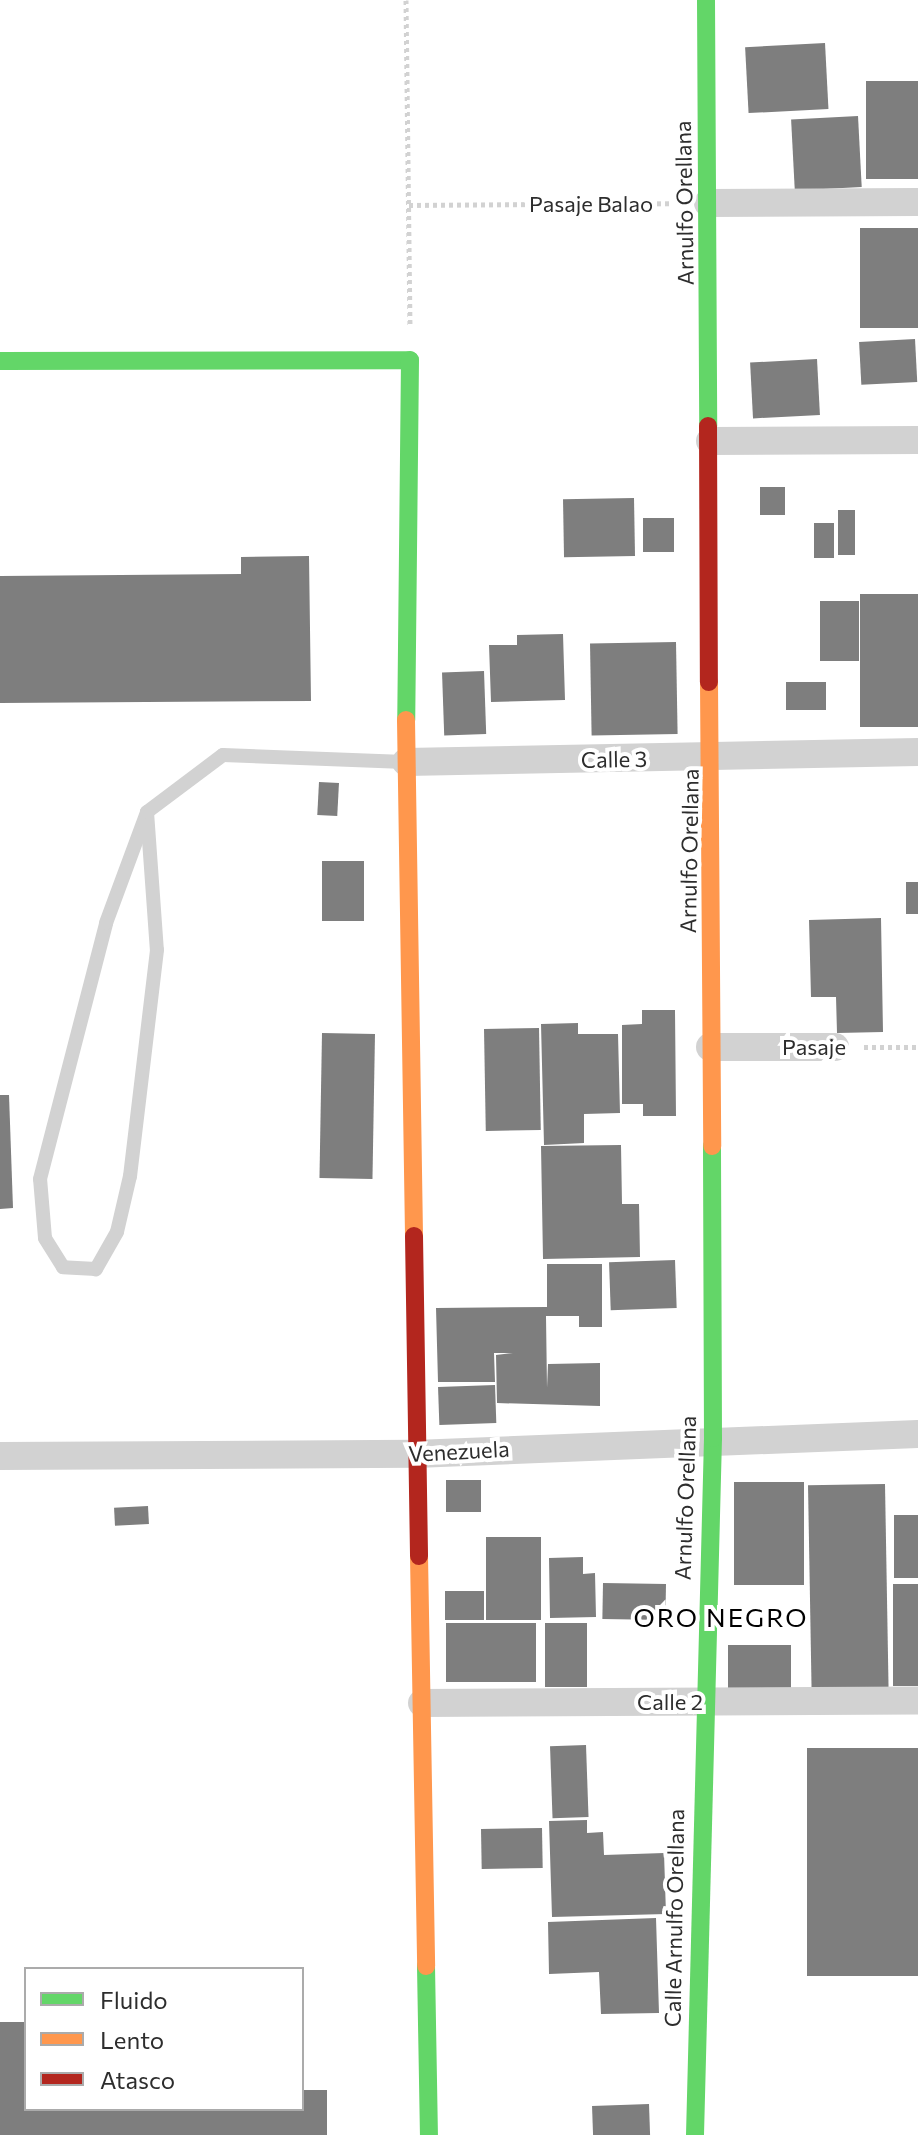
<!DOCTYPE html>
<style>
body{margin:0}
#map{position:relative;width:918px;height:2135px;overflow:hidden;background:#fff;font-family:Commissioner,sans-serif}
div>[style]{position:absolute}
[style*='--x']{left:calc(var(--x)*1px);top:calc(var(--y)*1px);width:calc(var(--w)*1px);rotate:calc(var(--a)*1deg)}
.building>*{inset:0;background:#7e7e7e;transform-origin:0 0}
.path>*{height:5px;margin-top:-2.5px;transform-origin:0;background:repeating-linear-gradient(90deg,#d2d2d2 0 4px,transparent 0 8px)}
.lane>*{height:14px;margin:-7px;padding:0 7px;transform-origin:7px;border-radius:7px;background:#d2d2d2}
.street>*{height:28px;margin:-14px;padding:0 14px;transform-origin:14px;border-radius:14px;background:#d2d2d2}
.fast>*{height:18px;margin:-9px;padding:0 9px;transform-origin:9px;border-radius:9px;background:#63d668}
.slow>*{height:18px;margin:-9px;padding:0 9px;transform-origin:9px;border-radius:9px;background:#ff974d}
.jam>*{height:18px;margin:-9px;padding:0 9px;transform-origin:9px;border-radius:9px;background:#b3261e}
span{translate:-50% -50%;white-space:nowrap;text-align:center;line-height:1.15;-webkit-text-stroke:8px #fff;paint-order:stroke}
.street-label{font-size:22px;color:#2d2d2d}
.quarter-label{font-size:26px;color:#000;letter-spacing:2px}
.legend{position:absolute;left:24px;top:1967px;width:280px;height:144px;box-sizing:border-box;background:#fff;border:2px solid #ababab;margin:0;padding:10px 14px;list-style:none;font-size:24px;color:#2d2d2d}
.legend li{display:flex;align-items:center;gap:16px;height:40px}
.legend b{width:40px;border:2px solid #ababab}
</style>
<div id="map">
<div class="building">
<div style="left:825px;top:43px;width:66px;height:80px;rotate:87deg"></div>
<div style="left:918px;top:81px;width:98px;height:52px;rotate:90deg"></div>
<div style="left:858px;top:116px;width:71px;height:67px;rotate:87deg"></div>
<div style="left:918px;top:228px;width:100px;height:58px;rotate:90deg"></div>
<div style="left:915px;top:339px;width:43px;height:56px;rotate:87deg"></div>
<div style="left:817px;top:359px;width:56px;height:67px;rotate:87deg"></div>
<div style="left:785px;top:487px;width:28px;height:25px;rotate:90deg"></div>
<div style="left:634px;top:498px;width:58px;height:71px;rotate:89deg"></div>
<div style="left:838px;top:510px;width:17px;height:45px"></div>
<div style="left:643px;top:518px;width:31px;height:34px"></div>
<div style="left:814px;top:523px;width:20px;height:35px"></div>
<div style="clip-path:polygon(309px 556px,311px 701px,0 703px,0 576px,241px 574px,241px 557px)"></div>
<div style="left:918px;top:594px;width:133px;height:58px;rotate:90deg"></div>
<div style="left:820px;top:601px;width:39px;height:60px"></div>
<div style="clip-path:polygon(563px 634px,565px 700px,491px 702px,489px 645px,517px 645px,517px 635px)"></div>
<div style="left:676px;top:642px;width:92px;height:86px;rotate:89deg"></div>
<div style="left:484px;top:671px;width:63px;height:42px;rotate:88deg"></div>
<div style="left:826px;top:682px;width:28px;height:40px;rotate:90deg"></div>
<div style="left:319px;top:782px;width:20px;height:33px;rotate:3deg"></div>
<div style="left:322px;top:861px;width:42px;height:60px"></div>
<div style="left:906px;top:882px;width:12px;height:32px"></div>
<div style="clip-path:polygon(881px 918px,883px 1032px,837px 1033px,836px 997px,811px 997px,809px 920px)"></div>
<div style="clip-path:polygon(642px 1010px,675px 1010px,676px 1116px,643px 1116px,643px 1104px,622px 1104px,622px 1025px,642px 1024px)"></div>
<div style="clip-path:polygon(578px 1023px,578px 1034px,618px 1034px,620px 1113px,584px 1114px,584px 1143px,544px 1145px,541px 1024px)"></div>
<div style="left:539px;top:1028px;width:102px;height:55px;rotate:89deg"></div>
<div style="left:322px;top:1033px;width:53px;height:145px;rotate:1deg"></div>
<div style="clip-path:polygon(0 1095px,9px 1095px,13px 1208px,0 1209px)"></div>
<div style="clip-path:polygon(621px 1145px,622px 1204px,639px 1204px,640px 1257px,543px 1259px,541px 1146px)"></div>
<div style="left:675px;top:1260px;width:48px;height:66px;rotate:88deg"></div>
<div style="clip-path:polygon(547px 1264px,602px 1264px,602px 1327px,579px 1327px,579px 1316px,546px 1316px,547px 1388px,548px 1364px,600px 1363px,600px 1406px,497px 1403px,496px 1355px,513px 1353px,494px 1353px,495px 1382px,438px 1382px,436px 1308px,547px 1307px)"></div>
<div style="left:495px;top:1385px;width:38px;height:57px;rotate:88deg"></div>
<div style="left:446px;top:1480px;width:35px;height:32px"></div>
<div style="left:734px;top:1482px;width:70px;height:103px"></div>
<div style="left:885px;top:1484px;width:208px;height:77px;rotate:89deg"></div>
<div style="left:148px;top:1506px;width:18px;height:34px;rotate:87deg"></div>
<div style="left:894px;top:1515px;width:24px;height:63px"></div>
<div style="left:486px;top:1537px;width:55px;height:83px"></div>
<div style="clip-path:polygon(583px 1557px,583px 1574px,595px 1573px,596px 1617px,550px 1618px,549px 1558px)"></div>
<div style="left:603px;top:1583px;width:63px;height:36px;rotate:1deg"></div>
<div style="left:893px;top:1584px;width:25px;height:102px"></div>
<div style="left:445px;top:1591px;width:39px;height:29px"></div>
<div style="left:446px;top:1623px;width:90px;height:59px"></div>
<div style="left:545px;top:1623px;width:42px;height:64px"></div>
<div style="left:791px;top:1645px;width:46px;height:63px;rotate:90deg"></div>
<div style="left:586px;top:1745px;width:72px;height:36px;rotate:88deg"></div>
<div style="left:807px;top:1748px;width:111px;height:228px"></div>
<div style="clip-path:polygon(587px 1820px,587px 1833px,603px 1832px,604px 1855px,664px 1853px,666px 1914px,552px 1917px,549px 1821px)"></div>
<div style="left:542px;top:1828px;width:40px;height:61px;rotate:89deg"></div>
<div style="clip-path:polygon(656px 1918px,659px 2013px,601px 2014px,599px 1972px,549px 1974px,548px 1922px)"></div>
<div style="clip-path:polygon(0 2022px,26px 2022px,26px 2109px,302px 2109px,302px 2090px,327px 2090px,327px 2135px,0 2135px)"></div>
<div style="left:649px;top:2104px;width:31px;height:57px;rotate:88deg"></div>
</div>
<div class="path">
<div style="--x:406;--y:0;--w:327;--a:89.3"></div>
<div style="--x:409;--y:205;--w:263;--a:-0.4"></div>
<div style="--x:864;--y:1047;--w:54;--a:0"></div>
</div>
<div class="lane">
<div style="--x:147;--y:812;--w:138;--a:85.9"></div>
<div style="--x:157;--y:950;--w:228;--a:96.8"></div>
<div style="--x:130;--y:1176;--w:57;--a:103.1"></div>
<div style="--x:117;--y:1232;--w:43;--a:119.6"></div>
<div style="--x:96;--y:1269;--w:33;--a:-177"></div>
<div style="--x:63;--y:1267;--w:34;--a:-122"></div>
<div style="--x:45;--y:1238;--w:59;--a:-94.8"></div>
<div style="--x:40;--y:1179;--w:264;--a:-75.5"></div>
<div style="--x:106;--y:923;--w:118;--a:-69.7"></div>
<div style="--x:147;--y:812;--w:95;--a:-36.9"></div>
<div style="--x:223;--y:755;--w:182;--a:2.2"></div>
</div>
<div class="street">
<div style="--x:708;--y:203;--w:210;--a:-0.3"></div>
<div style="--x:710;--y:441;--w:208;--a:-0.3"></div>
<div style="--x:406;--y:762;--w:512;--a:-1.12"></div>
<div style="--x:710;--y:1047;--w:125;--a:0"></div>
<div style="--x:0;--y:1456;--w:415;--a:-0.3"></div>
<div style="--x:415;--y:1454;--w:503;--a:-2.28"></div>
<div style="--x:422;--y:1703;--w:496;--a:-0.3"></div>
</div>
<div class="fast">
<div style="--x:706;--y:0;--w:426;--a:89.7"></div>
<div style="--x:0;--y:361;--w:410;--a:-0.1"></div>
<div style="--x:410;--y:360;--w:360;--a:90.6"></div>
<div style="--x:426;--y:1966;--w:169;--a:89"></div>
<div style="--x:695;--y:2135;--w:697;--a:-88.52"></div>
<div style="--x:713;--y:1438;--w:292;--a:-90.2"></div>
</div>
<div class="slow">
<div style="--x:709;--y:682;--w:464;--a:89.6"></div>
<div style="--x:406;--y:720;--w:516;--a:89.11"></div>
<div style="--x:419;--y:1556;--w:410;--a:89"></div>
</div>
<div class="jam">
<div style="--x:708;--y:426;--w:256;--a:89.8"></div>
<div style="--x:414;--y:1236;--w:320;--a:89.1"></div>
</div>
<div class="street-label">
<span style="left:684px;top:203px;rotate:-91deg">Arnulfo Orellana</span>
<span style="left:591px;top:204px">Pasaje Balao</span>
<span style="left:614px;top:759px;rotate:-1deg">Calle 3</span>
<span style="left:689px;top:851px;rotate:-89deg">Arnulfo Orellana</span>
<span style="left:814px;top:1047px">Pasaje</span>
<span style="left:459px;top:1451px;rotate:-3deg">Venezuela</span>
<span style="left:685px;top:1498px;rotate:-88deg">Arnulfo Orellana</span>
<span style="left:670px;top:1702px">Calle 2</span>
<span style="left:674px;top:1918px;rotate:-89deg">Calle Arnulfo Orellana</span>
</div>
<div class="quarter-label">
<span style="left:721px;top:1617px">ORO NEGRO</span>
</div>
<ul class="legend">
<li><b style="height:10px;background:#63d668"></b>Fluido</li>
<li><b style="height:10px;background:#ff974d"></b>Lento</li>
<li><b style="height:10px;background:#b3261e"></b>Atasco</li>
</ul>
</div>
